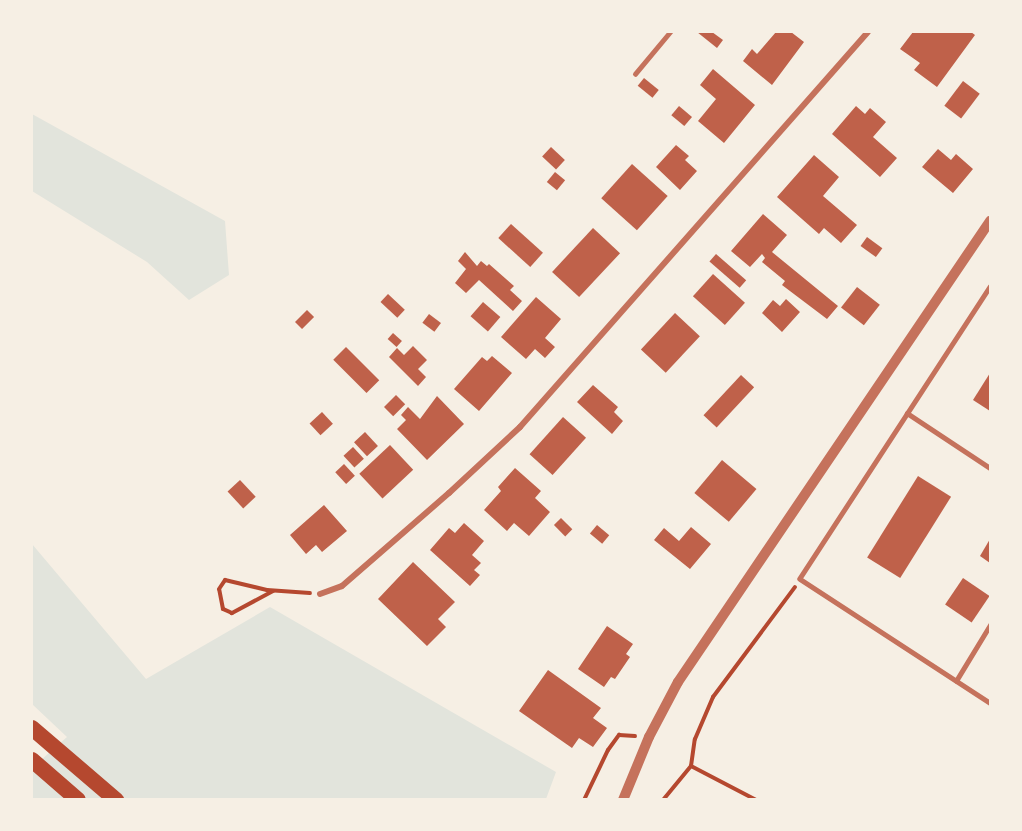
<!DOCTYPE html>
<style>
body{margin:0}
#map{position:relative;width:1022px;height:831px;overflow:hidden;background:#f6efe4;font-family:Ubuntu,sans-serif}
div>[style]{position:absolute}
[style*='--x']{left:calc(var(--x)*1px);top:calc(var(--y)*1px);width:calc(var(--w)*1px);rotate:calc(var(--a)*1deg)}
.green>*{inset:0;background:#e2e4dc}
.building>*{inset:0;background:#bf614a;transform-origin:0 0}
.path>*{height:4px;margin:-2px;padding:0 2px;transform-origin:2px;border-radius:2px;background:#b5482f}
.service>*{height:4.5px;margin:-2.25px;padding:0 2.25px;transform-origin:2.25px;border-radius:2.25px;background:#c5725c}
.minor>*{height:6px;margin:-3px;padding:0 3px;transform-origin:3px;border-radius:3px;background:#c5725c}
.tertiary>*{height:10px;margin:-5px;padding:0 5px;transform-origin:5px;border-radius:5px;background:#c5725c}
.trunk>*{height:16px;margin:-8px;padding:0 8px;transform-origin:8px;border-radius:8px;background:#b5482f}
span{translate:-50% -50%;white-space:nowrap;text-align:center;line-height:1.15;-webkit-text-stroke:4.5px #f6efe4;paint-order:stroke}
.frame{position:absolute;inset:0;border:33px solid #f6efe4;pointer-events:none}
</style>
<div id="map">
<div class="green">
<div style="clip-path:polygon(32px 114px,225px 221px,229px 275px,189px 300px,147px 262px,32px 191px)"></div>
<div style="clip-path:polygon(32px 544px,146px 679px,270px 607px,556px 772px,546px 799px,32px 799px,32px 768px,67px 737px,32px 704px)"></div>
</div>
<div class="building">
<div style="clip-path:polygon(697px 32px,712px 32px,723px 40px,717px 48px)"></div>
<div style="clip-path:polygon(776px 32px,791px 32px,804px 42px,772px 85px,743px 61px,752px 49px,757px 54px)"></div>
<div style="clip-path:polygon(913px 32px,971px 32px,975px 35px,937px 87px,914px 70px,920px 63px,900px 49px)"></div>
<div style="clip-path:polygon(713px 69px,755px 105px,724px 143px,698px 121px,716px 99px,700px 85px)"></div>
<div style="left:644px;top:78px;width:19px;height:10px;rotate:39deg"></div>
<div style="left:963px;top:81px;width:21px;height:31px;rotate:37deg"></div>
<div style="left:679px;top:106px;width:17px;height:12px;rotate:40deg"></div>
<div style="clip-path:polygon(856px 106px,865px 114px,870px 108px,886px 122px,873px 137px,897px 158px,880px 177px,832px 134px)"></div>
<div style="clip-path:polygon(676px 145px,689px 156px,685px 160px,697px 171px,680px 190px,656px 167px)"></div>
<div style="left:551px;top:147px;width:19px;height:13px;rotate:43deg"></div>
<div style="clip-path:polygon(938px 149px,951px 160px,956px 154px,973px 169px,953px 193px,922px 167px)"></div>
<div style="clip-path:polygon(814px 155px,839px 177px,823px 196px,857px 225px,841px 243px,824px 228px,819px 234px,777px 197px)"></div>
<div style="left:632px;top:164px;width:48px;height:46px;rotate:42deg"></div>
<div style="left:555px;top:172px;width:13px;height:13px;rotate:39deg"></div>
<div style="clip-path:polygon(763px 214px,787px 235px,772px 252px,838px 306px,827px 319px,782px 285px,785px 281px,762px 262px,765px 258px,762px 254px,750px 267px,731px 251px)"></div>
<div style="left:511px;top:224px;width:43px;height:19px;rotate:42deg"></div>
<div style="left:593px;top:228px;width:37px;height:60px;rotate:43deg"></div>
<div style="left:867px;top:237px;width:19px;height:11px;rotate:36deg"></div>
<div style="clip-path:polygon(465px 252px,477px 266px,481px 261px,487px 266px,489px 264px,514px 286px,510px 290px,522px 301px,513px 311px,479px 280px,466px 293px,455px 283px,466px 269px,458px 261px)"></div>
<div style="left:716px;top:254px;width:40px;height:10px;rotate:41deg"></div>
<div style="left:713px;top:274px;width:43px;height:30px;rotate:42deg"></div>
<div style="left:857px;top:287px;width:29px;height:26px;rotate:38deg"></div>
<div style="left:388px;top:294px;width:23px;height:11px;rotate:43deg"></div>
<div style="clip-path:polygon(536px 297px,561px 319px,545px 338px,555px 347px,545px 358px,535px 349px,526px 359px,501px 337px)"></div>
<div style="clip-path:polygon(786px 299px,800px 312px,782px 332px,762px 313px,773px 300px,780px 306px)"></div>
<div style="left:483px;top:302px;width:23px;height:19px;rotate:41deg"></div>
<div style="left:307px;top:310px;width:10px;height:17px;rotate:45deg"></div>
<div style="left:675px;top:313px;width:34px;height:50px;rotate:43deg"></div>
<div style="left:429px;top:314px;width:15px;height:11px;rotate:37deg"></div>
<div style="left:393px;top:333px;width:12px;height:8px;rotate:42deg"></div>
<div style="clip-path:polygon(413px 346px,427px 360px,418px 369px,426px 377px,418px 386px,389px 357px,397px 348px,404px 355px)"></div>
<div style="left:346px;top:347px;width:47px;height:18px;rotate:45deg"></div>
<div style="clip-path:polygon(492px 356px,512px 373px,479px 411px,454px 389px,482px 357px,487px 361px)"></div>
<div style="clip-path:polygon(990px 373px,990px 411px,973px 400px)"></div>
<div style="left:741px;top:375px;width:18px;height:55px;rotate:43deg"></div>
<div style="clip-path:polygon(593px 385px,618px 407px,614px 412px,623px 421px,612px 434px,577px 402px)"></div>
<div style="left:396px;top:395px;width:13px;height:17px;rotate:45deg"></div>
<div style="clip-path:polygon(437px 396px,464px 424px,427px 460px,397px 429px,406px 420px,401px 415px,408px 407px,420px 419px)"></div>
<div style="left:322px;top:412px;width:16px;height:17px;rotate:47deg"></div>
<div style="left:563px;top:417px;width:31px;height:50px;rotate:42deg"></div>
<div style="left:365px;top:432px;width:19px;height:15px;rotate:47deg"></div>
<div style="left:390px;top:445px;width:34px;height:42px;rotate:47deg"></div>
<div style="left:353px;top:447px;width:16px;height:13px;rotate:47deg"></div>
<div style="left:722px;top:460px;width:45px;height:43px;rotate:40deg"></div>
<div style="left:344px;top:464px;width:16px;height:12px;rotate:47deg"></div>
<div style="clip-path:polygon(515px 468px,541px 491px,535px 498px,550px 512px,529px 536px,514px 523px,507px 531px,484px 510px,501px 491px,498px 487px)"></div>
<div style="left:918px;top:476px;width:39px;height:96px;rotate:32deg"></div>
<div style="left:240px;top:480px;width:23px;height:17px;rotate:47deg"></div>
<div style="clip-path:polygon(324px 505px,347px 531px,322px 552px,316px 545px,306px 554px,290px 535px)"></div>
<div style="left:561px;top:518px;width:16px;height:10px;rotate:45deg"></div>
<div style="clip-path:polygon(464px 523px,484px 541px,472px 555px,481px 563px,474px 570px,480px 575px,470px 586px,430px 550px,449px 528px,455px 533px)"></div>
<div style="left:597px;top:525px;width:16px;height:11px;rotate:40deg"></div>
<div style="clip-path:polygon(691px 527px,711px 544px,690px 569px,654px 540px,664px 528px,679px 541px)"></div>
<div style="clip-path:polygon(990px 539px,990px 563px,980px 556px)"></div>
<div style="clip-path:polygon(413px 562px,455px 602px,438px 619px,446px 627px,427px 646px,378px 599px)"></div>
<div style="left:963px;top:578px;width:32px;height:32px;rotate:34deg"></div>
<div style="clip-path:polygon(607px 626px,633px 644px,626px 654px,630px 657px,615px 679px,611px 677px,604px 687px,578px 669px)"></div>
<div style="clip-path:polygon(548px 670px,601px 708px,593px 718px,607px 728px,593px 747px,579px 738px,572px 748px,519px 711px)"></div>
</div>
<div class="path">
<div style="--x:273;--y:591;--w:47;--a:151.8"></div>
<div style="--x:232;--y:613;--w:10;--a:-156"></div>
<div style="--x:223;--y:609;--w:20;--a:-101"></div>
<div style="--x:219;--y:589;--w:11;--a:-56"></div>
<div style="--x:225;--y:580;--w:43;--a:13.4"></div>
<div style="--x:267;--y:590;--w:43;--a:4"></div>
<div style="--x:691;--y:766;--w:73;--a:27.6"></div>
<div style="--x:584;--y:800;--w:55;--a:-64.4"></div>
<div style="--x:608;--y:750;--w:19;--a:-54"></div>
<div style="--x:619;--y:735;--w:16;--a:4"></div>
<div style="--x:663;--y:800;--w:44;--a:-50.5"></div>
<div style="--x:691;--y:766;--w:27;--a:-82"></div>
<div style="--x:695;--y:739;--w:46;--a:-66.8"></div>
<div style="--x:713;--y:697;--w:137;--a:-53.3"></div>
</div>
<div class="service">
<div style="--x:635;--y:74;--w:55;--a:-50.2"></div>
<div style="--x:990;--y:287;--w:348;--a:123.1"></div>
<div style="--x:800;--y:579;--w:227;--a:33.1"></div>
<div style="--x:907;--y:413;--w:100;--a:33.5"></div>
<div style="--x:956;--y:681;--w:66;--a:-58.7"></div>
</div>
<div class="minor">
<div style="--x:320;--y:594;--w:23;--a:-20"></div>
<div style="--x:342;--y:586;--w:142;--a:-41"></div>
<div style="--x:449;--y:493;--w:97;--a:-42.9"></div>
<div style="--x:520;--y:427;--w:526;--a:-48.62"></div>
</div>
<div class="tertiary">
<div style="--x:623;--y:800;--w:68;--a:-67.6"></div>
<div style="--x:649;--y:737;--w:62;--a:-62.2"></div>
<div style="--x:678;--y:682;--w:557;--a:-55.91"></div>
</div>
<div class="trunk">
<div style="--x:32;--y:728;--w:111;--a:40.6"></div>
<div style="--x:32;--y:760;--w:61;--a:41"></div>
</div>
<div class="frame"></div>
</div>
